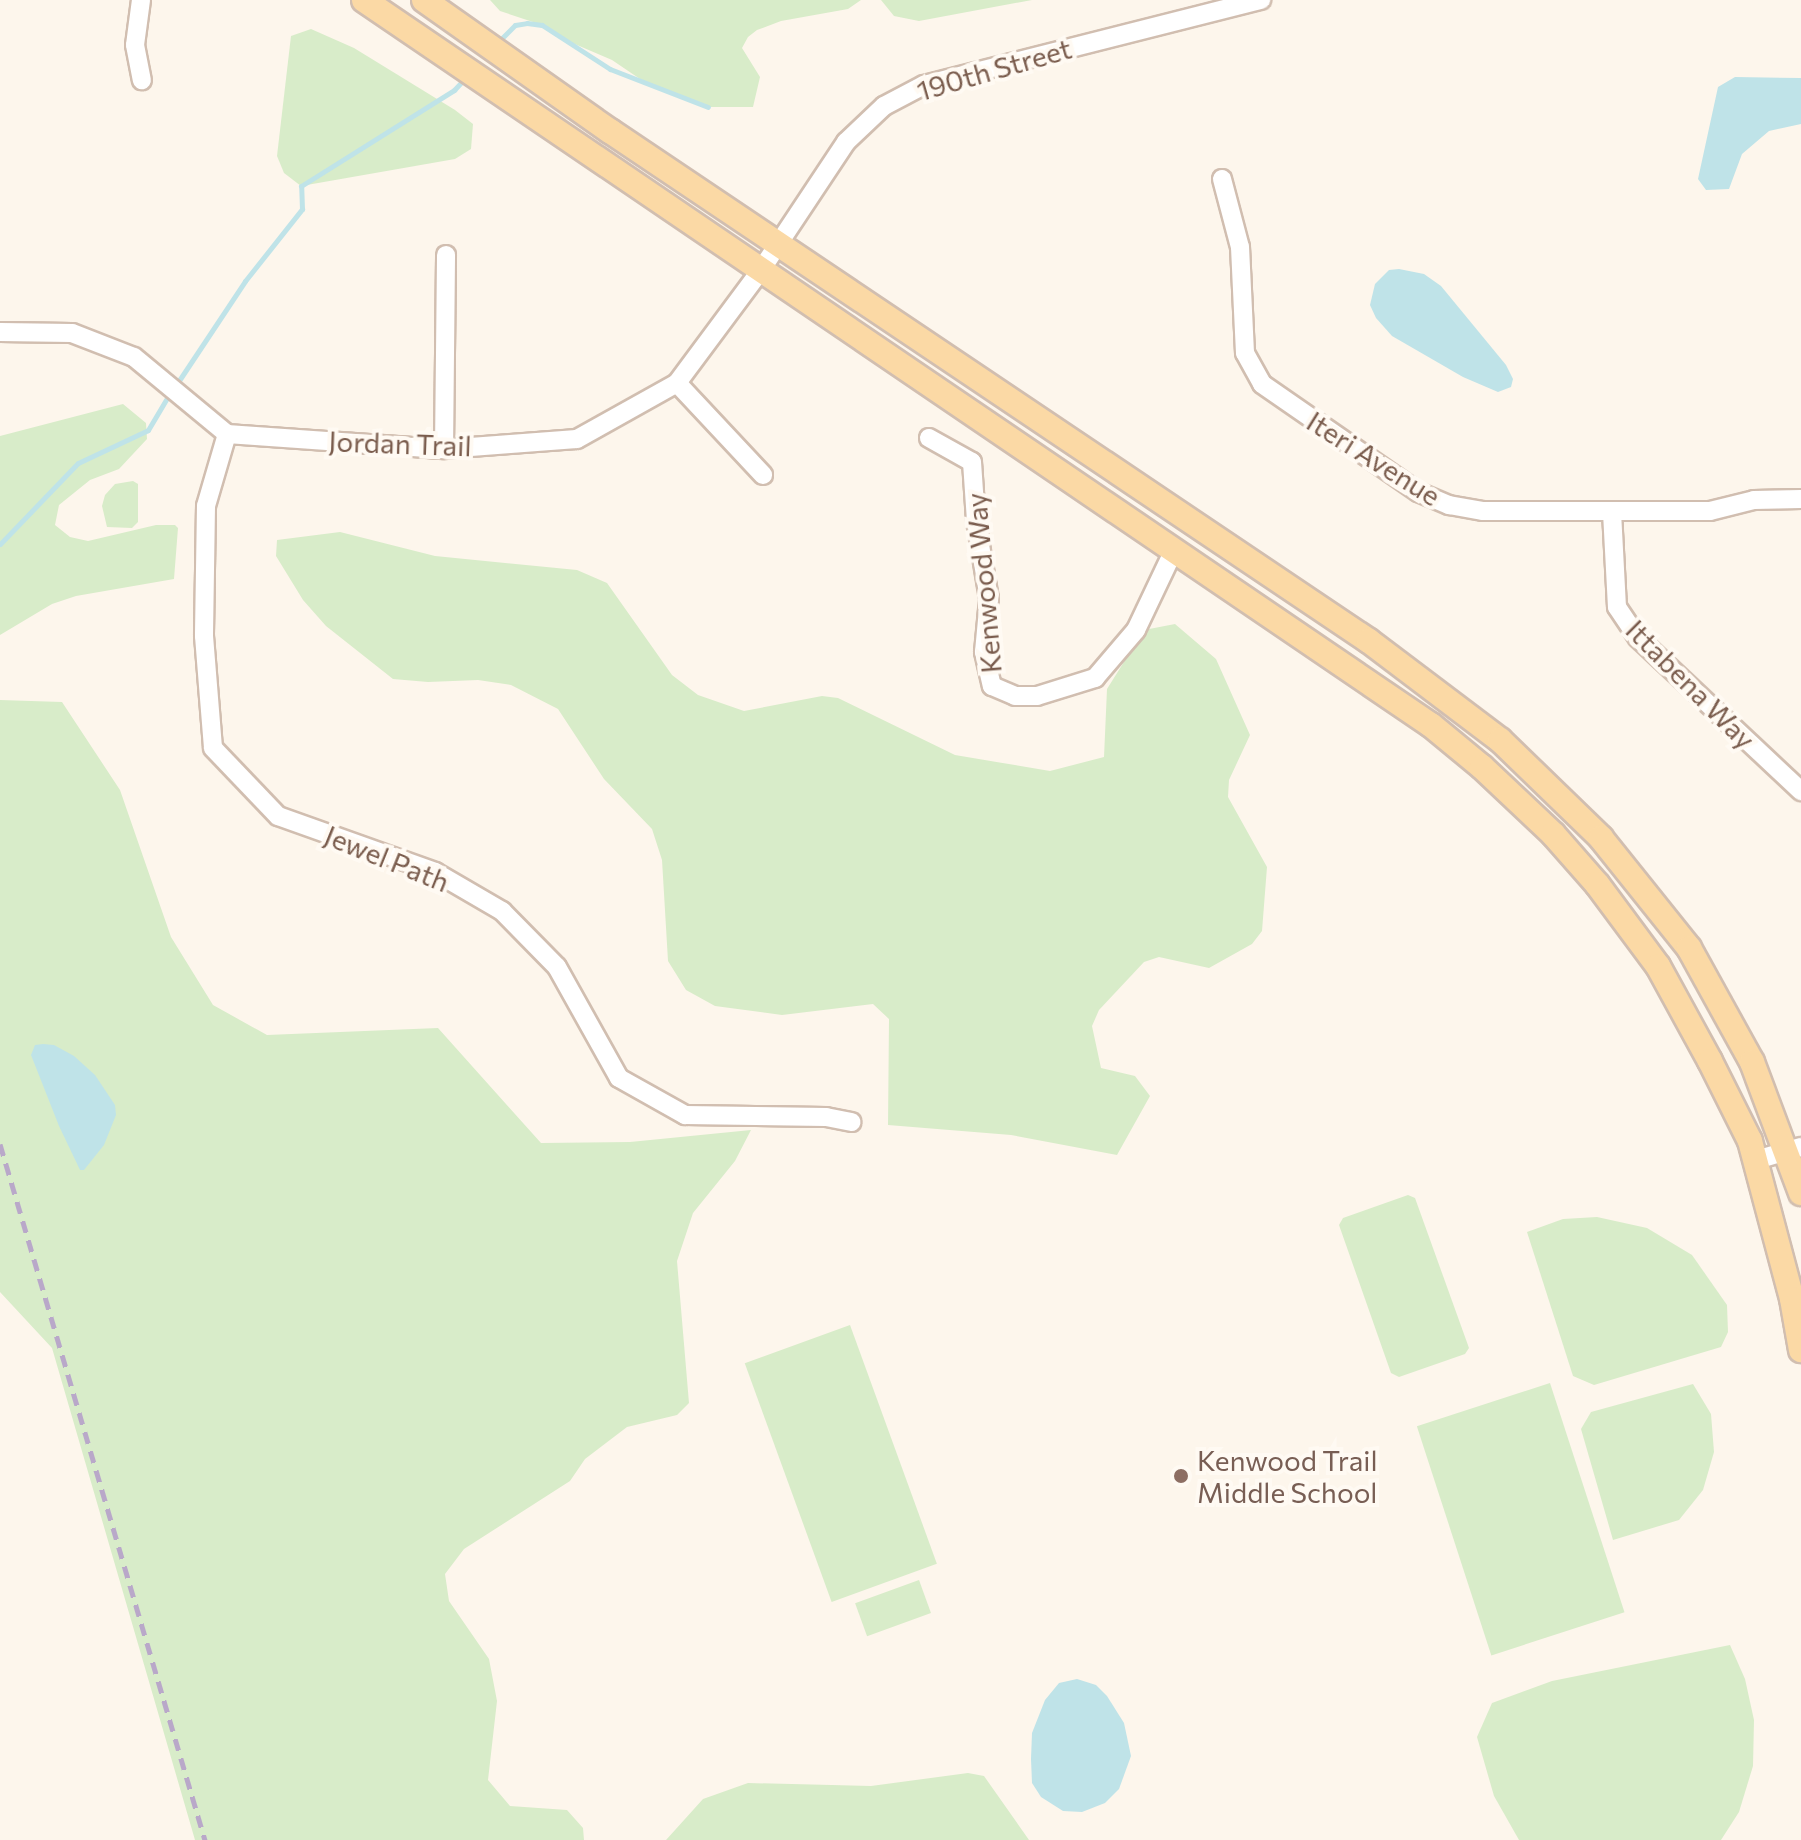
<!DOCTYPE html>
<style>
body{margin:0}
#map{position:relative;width:1801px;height:1840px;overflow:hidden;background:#fdf6ec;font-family:Commissioner,sans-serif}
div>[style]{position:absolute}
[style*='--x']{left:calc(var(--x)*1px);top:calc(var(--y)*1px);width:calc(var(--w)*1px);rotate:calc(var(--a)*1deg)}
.green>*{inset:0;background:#d8ecc9;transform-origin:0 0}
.water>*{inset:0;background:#bfe3e8}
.stream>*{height:5px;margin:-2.5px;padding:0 2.5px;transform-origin:2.5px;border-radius:2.5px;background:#bfe3e8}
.roads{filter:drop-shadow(2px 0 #d1beb0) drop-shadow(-2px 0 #d1beb0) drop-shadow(0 2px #d1beb0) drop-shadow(0 -2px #d1beb0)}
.minor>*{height:18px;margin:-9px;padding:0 9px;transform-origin:9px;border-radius:9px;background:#fff}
.major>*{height:24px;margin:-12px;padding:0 12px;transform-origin:12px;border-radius:12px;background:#fbd9a5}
.rail>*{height:5px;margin-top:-2.5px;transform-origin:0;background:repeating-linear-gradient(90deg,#b9a8c9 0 12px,transparent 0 20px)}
.dots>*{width:22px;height:22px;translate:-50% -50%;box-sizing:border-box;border:4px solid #fffaf3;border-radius:50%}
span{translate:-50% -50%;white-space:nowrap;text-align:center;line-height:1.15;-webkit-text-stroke:8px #fffaf3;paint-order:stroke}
.street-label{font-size:28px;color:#7a5c4d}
.education-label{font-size:28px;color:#785e54}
.left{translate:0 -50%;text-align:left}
</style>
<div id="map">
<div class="green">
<div style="clip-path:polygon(490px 0,861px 0,848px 9px,781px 21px,757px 30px,748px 37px,742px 48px,760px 77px,753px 107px,708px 107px,643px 81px,612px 60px,563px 39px,542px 25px,500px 11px)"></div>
<div style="clip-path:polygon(881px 0,1032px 0,919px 21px,894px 16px)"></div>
<div style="clip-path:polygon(311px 29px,354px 48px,455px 110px,473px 124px,471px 149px,455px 159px,301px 186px,284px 173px,277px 156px,291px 36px)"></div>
<div style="clip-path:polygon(123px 404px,146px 423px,147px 439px,119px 469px,90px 480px,59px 505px,55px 525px,70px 537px,88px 541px,156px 525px,175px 525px,178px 528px,174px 579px,76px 596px,52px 604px,0 635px,0 436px)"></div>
<div style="clip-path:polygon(133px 481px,138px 484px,138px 522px,132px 528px,107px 527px,102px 506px,105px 495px,115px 484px)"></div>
<div style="clip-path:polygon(340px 532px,435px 556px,577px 570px,607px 583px,672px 675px,698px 695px,744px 711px,822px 696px,838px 698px,955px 755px,1050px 771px,1104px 757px,1107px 689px,1144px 630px,1175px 624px,1216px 659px,1250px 735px,1229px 780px,1228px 797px,1267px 867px,1262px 931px,1252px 944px,1209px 968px,1159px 957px,1144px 962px,1099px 1010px,1092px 1026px,1101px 1068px,1135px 1076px,1150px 1096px,1117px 1155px,1011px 1135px,888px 1125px,889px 1019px,873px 1004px,782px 1015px,715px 1006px,686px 990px,668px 961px,662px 860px,652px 829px,604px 779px,558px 709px,511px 685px,478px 680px,428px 682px,393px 679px,326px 626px,303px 600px,276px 556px,277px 540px)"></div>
<div style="clip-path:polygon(0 700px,62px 702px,120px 790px,171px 937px,213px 1005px,267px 1035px,438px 1028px,541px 1143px,630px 1142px,751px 1130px,735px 1161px,693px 1213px,677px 1261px,689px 1403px,677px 1415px,627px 1427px,585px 1459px,570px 1481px,464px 1549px,445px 1574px,449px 1601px,489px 1659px,497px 1701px,488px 1780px,510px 1806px,567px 1810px,583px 1828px,584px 1840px,195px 1840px,52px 1348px,0 1292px)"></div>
<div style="clip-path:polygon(1408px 1195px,1415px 1198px,1469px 1348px,1465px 1354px,1399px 1377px,1391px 1373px,1339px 1225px,1343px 1218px)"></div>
<div style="clip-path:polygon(1597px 1217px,1647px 1228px,1692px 1255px,1727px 1305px,1728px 1332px,1721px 1347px,1594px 1385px,1573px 1376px,1527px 1232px,1563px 1219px)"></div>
<div style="left:850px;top:1325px;width:254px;height:112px;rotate:70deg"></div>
<div style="left:1550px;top:1383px;width:241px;height:140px;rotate:72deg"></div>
<div style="clip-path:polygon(1693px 1384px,1711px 1414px,1714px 1452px,1703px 1490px,1679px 1520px,1613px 1540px,1581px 1429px,1591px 1412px)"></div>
<div style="left:919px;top:1580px;width:35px;height:68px;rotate:70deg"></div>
<div style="clip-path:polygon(1730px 1645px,1745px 1679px,1754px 1720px,1753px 1766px,1739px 1812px,1721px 1840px,1519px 1840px,1494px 1796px,1477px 1737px,1492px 1703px,1552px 1681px)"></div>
<div style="clip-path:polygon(968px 1773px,984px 1776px,1029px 1840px,666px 1840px,703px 1799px,748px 1783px,871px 1786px)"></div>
</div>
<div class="water">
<div style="clip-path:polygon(1735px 77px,1801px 78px,1801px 124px,1769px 131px,1742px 154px,1729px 189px,1706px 190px,1698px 179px,1718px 87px)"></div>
<div style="clip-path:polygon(1399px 269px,1424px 274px,1441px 286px,1506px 365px,1513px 379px,1511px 387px,1498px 392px,1463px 377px,1392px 336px,1376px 318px,1370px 305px,1375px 284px,1389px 270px)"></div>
<div style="clip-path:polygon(43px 1044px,54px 1045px,74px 1056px,95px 1075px,115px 1105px,116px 1115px,104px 1145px,84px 1170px,80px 1170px,59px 1126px,31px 1055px,35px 1045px)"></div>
<div style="clip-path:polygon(1077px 1679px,1096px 1685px,1107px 1696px,1124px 1723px,1131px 1756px,1119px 1789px,1105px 1803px,1082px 1812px,1063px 1811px,1041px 1797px,1032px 1783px,1031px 1759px,1032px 1733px,1045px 1700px,1059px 1683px)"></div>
</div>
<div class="stream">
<div style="--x:497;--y:43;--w:25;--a:-45"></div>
<div style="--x:515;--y:25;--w:12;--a:-9"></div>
<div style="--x:527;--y:23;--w:15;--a:8"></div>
<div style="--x:542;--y:25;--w:81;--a:32.9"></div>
<div style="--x:610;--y:69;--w:105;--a:21.2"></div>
<div style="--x:176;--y:385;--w:125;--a:-56.4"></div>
<div style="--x:245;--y:281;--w:92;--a:-51.6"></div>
<div style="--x:302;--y:209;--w:23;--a:-92"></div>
<div style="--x:301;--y:186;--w:181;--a:-32.1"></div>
<div style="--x:454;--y:90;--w:18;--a:-47"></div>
<div style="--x:0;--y:544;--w:112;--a:-46.1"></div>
<div style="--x:78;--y:463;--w:77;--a:-25.2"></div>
<div style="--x:148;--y:430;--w:43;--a:-59.3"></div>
</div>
<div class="roads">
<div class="minor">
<div style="--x:141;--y:0;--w:45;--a:97.6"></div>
<div style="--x:135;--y:45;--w:36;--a:79"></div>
<div style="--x:1222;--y:179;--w:70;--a:75.2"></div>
<div style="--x:1240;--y:247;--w:106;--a:87.3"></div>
<div style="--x:1245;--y:353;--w:35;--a:61"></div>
<div style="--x:1262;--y:384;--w:190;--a:34.7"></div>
<div style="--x:1418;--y:492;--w:34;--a:23"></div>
<div style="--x:1449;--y:505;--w:35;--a:10"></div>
<div style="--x:1483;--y:511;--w:227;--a:0"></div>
<div style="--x:1710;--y:511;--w:45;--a:-14"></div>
<div style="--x:1754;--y:500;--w:47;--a:-1.2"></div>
<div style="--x:0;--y:332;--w:72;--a:0.8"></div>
<div style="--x:72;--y:333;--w:66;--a:21.2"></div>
<div style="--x:134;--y:357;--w:121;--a:39.6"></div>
<div style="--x:227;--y:434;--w:218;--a:4"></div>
<div style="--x:444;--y:449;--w:133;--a:-4.3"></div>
<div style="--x:577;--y:439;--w:115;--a:-29.2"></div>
<div style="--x:677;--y:383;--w:141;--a:-53.4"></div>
<div style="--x:761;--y:270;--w:154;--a:-56.4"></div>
<div style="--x:846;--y:142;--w:52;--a:-43.5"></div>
<div style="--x:884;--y:106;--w:45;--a:-27.7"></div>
<div style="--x:924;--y:85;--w:348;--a:-14.2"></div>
<div style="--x:677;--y:383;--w:126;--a:46.9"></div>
<div style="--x:227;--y:434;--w:75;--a:106.3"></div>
<div style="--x:206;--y:506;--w:130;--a:90.9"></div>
<div style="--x:204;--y:636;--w:112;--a:85.4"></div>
<div style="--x:213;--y:748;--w:94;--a:46.3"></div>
<div style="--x:278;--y:816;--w:167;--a:19.6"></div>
<div style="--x:435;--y:872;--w:78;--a:30.2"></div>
<div style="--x:502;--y:911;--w:78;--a:45.5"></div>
<div style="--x:557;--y:967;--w:127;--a:60.8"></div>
<div style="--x:619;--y:1078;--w:76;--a:29.3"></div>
<div style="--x:685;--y:1115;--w:141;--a:0.8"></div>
<div style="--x:826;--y:1117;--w:26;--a:11"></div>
<div style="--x:929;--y:438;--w:49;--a:29.2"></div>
<div style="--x:972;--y:462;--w:59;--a:86.1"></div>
<div style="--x:976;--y:521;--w:79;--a:80.5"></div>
<div style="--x:989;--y:599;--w:53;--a:95.4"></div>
<div style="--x:984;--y:652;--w:35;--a:77"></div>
<div style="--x:992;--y:686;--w:25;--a:23"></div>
<div style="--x:1015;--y:696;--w:22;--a:0"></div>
<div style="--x:1037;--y:696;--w:61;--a:-17.2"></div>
<div style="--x:1095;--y:678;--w:63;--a:-49.5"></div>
<div style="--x:1136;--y:630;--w:89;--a:-64.6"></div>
<div style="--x:444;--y:449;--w:194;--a:-89.4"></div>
<div style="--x:1612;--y:512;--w:95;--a:87"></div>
<div style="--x:1617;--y:607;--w:37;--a:56"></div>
<div style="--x:1638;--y:638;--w:224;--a:43.2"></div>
<div style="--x:1756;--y:1160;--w:47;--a:-16.1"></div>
</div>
<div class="major">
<div style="--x:364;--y:0;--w:1290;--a:34.2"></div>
<div style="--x:1431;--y:725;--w:66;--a:39.5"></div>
<div style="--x:1482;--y:767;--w:98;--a:43.3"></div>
<div style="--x:1553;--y:834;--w:67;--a:48.7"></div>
<div style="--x:1597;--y:884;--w:102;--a:53.4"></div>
<div style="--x:1658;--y:966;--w:108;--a:61.3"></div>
<div style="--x:1710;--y:1061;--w:89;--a:63.4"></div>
<div style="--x:1750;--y:1141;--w:163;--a:75.1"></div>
<div style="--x:1792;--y:1299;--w:52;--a:80"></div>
<div style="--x:424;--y:0;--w:228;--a:35.2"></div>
<div style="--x:610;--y:131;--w:914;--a:33.9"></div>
<div style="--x:1369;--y:641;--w:164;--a:37.1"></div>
<div style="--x:1500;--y:740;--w:141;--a:44.1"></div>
<div style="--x:1601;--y:838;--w:141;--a:51.3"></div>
<div style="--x:1689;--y:948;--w:130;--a:61.1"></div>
<div style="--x:1752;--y:1062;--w:140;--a:69.5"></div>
</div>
</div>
<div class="rail">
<div style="--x:0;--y:1144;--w:726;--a:73.59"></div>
</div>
<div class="dots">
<div style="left:1181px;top:1476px;background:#8d6e63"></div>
</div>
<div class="street-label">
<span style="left:994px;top:69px;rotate:-16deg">190th Street</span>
<span style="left:400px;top:443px;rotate:2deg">Jordan Trail</span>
<span style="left:1374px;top:458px;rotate:32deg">Iteri Avenue</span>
<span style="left:983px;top:583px;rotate:-95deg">Kenwood Way</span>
<span style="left:1691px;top:684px;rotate:45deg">Ittabena Way</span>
<span style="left:387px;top:858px;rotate:22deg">Jewel Path</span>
</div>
<div class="education-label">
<span class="left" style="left:1197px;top:1476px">Kenwood Trail<br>Middle School</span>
</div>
</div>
